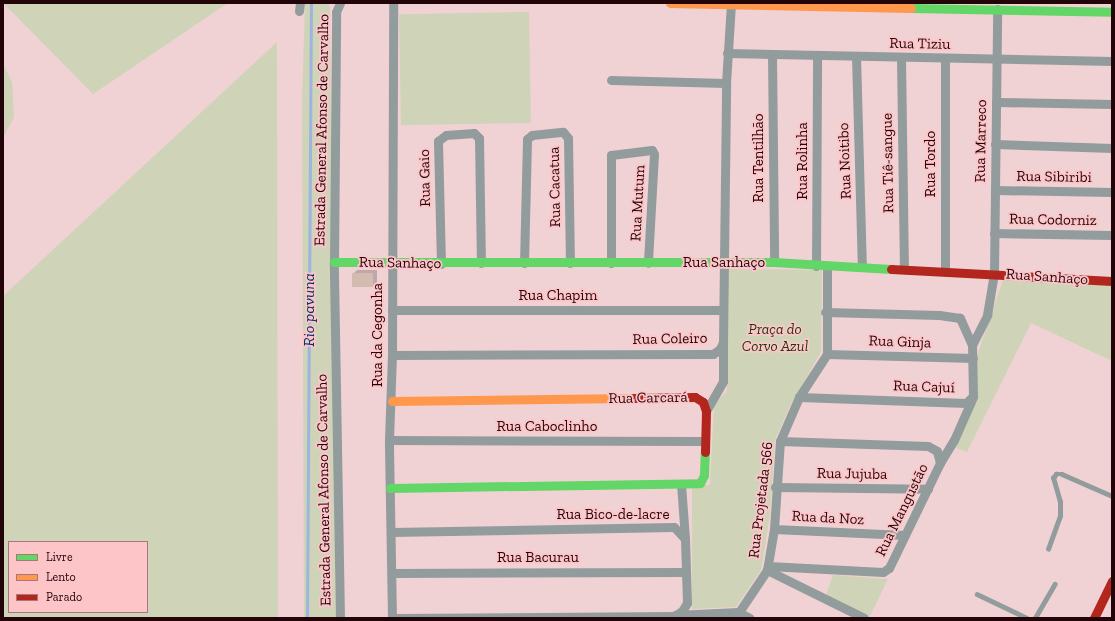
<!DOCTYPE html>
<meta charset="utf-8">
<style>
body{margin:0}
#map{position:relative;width:1115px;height:621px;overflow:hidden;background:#f1d2d4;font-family:"Zilla Slab",serif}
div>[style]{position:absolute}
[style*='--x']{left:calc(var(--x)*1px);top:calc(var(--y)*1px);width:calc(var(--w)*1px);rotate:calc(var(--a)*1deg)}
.green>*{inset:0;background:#cfd3b8;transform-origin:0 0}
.shadow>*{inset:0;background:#0003}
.stream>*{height:3px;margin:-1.5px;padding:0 1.5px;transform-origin:1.5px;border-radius:1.5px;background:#9cb4de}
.building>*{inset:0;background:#d3bbaf;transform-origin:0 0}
.lane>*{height:4.5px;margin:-2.25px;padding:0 2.25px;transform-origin:2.25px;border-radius:2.25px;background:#939c9d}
.street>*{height:9px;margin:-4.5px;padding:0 4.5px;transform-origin:4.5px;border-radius:4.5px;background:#939c9d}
.fast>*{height:9px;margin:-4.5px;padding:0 4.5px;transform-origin:4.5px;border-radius:4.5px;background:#63d668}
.slow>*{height:9px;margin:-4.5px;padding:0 4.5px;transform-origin:4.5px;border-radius:4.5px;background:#ff974d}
.jam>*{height:9px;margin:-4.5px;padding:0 4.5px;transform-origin:4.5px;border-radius:4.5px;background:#b3261e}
span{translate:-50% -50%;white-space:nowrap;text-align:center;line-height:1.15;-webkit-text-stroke:3.5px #fec5c9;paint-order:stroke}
.street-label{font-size:15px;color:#230509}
.park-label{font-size:15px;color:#1d3809;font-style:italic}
.water-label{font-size:16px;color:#003266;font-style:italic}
.frame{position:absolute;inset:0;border:4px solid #230509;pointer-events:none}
.legend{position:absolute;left:8px;top:541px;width:140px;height:72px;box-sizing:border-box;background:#fec5c9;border:1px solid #a6787c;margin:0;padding:5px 7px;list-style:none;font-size:12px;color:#230509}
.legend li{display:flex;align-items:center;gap:8px;height:20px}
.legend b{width:20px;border:1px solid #a6787c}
</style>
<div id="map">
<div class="green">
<div style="clip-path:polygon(3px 3px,228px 3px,93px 94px)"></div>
<div style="clip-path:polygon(305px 3px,328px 3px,330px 8px,336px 618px,304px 618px,302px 101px)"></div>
<div style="left:529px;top:12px;width:111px;height:130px;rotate:89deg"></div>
<div style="clip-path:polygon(evenodd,277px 42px,278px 618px,3px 618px,3px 296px,277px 42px,9px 542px,147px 542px,147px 612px,9px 612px,9px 542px)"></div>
<div style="clip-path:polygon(3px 64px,12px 82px,14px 117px,3px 138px)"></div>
<div style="clip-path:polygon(728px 269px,822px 270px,821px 352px,791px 404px,775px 440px,770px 515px,761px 570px,736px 607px,692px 609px,692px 486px,710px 485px,714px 404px,727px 391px)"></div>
<div style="clip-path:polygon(1004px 277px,1112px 285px,1112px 361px,1031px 323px,967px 452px,954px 447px,974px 400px,976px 359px)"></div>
<div style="clip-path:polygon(833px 575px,888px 579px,869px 618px,825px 598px)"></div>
</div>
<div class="shadow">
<div style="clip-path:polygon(357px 270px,377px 270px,377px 282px,373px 286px,353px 274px)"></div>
</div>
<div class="stream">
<div style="--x:307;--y:618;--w:615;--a:-89.63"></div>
</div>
<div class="building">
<div style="left:352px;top:273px;width:21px;height:14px"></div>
</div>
<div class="lane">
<div style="--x:1048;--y:549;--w:35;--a:-70"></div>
<div style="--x:1060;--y:516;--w:14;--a:-90"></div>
<div style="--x:1060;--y:502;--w:25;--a:-106"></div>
<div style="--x:1053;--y:478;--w:5;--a:-53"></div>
<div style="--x:1056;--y:474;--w:6;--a:0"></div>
<div style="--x:1062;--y:474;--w:55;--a:23.7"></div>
<div style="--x:977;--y:594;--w:55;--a:25.6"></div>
<div style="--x:1035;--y:618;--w:39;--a:-60"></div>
</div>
<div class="street">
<div style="--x:299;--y:11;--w:8;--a:-83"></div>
<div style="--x:727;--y:53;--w:385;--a:1.2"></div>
<div style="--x:772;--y:54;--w:208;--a:89.4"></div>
<div style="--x:856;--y:56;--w:209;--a:88.4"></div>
<div style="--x:901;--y:57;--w:211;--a:89.2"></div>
<div style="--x:611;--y:80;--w:115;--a:1.5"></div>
<div style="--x:996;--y:102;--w:116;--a:1"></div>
<div style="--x:995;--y:144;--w:117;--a:2"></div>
<div style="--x:995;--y:190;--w:117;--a:1"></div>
<div style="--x:994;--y:233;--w:118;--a:1"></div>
<div style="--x:524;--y:263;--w:124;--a:-88.6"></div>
<div style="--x:527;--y:139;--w:6;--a:-39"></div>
<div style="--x:532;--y:135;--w:31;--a:-6"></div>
<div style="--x:563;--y:132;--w:8;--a:50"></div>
<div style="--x:568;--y:138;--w:125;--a:89.1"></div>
<div style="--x:611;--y:263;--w:108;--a:-90"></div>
<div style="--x:611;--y:155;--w:41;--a:-7"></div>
<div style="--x:652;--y:150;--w:4;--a:63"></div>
<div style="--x:654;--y:154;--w:109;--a:93.2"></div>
<div style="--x:441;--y:264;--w:123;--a:-91.4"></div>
<div style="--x:438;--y:141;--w:10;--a:-37"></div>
<div style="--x:446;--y:135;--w:28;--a:-4"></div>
<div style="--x:474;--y:133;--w:7;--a:45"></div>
<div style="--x:479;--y:138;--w:125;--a:89.1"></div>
<div style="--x:816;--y:266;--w:211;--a:-89.7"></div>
<div style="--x:945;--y:271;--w:213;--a:-90"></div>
<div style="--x:392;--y:310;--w:331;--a:0"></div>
<div style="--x:972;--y:345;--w:34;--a:-63"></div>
<div style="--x:987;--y:315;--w:43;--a:-80.5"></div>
<div style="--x:994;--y:273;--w:264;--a:-89.3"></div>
<div style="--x:827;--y:354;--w:146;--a:1.6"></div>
<div style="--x:392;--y:355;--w:321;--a:-0.2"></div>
<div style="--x:713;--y:354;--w:9;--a:-36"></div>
<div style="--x:720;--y:349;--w:8;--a:-67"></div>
<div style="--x:723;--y:342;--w:259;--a:-89.3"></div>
<div style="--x:726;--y:83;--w:79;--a:-86.4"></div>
<div style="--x:799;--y:397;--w:167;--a:2.1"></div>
<div style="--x:966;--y:403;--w:10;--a:-45"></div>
<div style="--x:973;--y:396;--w:51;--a:-91.1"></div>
<div style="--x:972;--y:345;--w:30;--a:-114"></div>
<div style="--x:960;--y:318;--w:21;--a:-172"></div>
<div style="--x:939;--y:315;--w:114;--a:-178.5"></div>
<div style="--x:706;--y:411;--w:34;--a:-60"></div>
<div style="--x:723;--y:381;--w:39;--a:-90"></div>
<div style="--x:389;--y:440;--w:316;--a:0.2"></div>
<div style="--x:940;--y:463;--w:27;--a:-59"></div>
<div style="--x:954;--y:440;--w:47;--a:-66.2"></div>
<div style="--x:681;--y:484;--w:54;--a:85.8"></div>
<div style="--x:775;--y:487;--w:153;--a:0.7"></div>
<div style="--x:774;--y:529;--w:131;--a:2.6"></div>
<div style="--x:391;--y:532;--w:283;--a:-1"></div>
<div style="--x:674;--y:527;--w:16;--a:47"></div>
<div style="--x:685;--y:539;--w:64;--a:88.2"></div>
<div style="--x:687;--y:603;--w:9;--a:122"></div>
<div style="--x:682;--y:611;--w:9;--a:148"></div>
<div style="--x:674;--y:616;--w:278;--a:179.6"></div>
<div style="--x:768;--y:566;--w:115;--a:3"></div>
<div style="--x:883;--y:572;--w:7;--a:-34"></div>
<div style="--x:889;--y:568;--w:117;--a:-64.1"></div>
<div style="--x:940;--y:463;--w:12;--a:-104"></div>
<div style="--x:937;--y:451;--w:10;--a:-151"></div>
<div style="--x:928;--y:446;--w:148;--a:-178.1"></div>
<div style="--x:767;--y:570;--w:108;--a:26.3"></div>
<div style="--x:392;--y:573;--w:293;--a:-0.2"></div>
<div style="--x:675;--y:615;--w:63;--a:-2.7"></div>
<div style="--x:738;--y:612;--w:13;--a:27"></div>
<div style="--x:340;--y:618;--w:356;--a:-91"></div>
<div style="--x:334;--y:262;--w:250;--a:-89.5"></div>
<div style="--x:336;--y:12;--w:10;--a:-66"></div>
<div style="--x:392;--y:618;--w:178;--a:-91"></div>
<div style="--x:389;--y:440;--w:85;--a:-88"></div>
<div style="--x:392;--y:355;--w:352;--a:-89.8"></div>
<div style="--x:735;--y:618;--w:58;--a:-56.3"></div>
<div style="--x:767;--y:570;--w:42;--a:-80.3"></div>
<div style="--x:774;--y:529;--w:88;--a:-86.1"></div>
<div style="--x:780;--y:441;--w:48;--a:-66.6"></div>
<div style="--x:799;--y:397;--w:51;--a:-56.9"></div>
<div style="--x:827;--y:354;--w:87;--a:-90"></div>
</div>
<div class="fast">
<div style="--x:911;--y:8;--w:201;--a:1.1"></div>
<div style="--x:334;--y:262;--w:440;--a:0"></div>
<div style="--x:774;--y:262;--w:117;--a:3.4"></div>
<div style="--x:390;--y:488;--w:310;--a:-0.9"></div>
<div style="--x:700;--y:483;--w:9;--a:-63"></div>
<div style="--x:704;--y:475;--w:23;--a:-88"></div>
</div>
<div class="slow">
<div style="--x:670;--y:3;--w:241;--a:1.2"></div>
<div style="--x:392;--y:401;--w:241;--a:-0.7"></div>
</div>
<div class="jam">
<div style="--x:891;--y:269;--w:221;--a:3.1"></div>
<div style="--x:633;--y:398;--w:62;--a:-0.9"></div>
<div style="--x:695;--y:397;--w:9;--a:32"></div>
<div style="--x:703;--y:402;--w:9;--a:72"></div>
<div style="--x:706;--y:411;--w:41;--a:91.4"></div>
<div style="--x:1094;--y:618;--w:41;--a:-64.1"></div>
</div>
<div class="street-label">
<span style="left:920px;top:44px;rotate:1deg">Rua Tiziu</span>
<span style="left:322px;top:130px;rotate:-89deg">Estrada General Afonso de Carvalho</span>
<span style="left:981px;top:141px;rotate:-89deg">Rua Marreco</span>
<span style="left:759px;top:158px;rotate:-90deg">Rua Tentilhão</span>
<span style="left:803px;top:161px;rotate:-90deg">Rua Rolinha</span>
<span style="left:845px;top:161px;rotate:-92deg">Rua Noitibo</span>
<span style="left:888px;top:163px;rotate:-91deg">Rua Tiê-sangue</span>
<span style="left:931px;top:164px;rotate:-90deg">Rua Tordo</span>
<span style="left:1054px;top:177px;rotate:1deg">Rua Sibiribi</span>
<span style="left:425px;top:178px;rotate:-91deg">Rua Gaio</span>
<span style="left:555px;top:187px;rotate:-91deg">Rua Cacatua</span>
<span style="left:638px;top:203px;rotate:-87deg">Rua Mutum</span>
<span style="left:1053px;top:220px;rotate:1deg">Rua Codorniz</span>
<span style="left:400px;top:263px;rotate:1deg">Rua Sanhaço</span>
<span style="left:724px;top:263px">Rua Sanhaço</span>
<span style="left:1047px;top:277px;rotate:4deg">Rua Sanhaço</span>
<span style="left:558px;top:296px">Rua Chapim</span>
<span style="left:378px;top:335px;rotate:-90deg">Rua da Cegonha</span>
<span style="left:670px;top:339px;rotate:-1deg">Rua Coleiro</span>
<span style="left:900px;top:342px;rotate:2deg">Rua Ginja</span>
<span style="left:924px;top:387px;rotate:2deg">Rua Cajuí</span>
<span style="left:648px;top:398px;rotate:-1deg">Rua Carcará</span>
<span style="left:547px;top:427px">Rua Caboclinho</span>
<span style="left:852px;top:474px;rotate:1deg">Rua Jujuba</span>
<span style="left:324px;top:490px;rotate:-91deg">Estrada General Afonso de Carvalho</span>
<span style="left:761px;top:500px;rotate:-83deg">Rua Projetada 566</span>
<span style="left:902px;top:510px;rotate:-64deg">Rua Mangustão</span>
<span style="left:613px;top:515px">Rua Bico-de-lacre</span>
<span style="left:828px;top:518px;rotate:3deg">Rua da Noz</span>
<span style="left:538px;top:558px">Rua Bacurau</span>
</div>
<div class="park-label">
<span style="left:775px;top:338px">Praça do<br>Corvo Azul</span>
</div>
<div class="water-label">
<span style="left:309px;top:310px;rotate:-90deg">Rio pavuna</span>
</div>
<div class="frame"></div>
<ul class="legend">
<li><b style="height:5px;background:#63d668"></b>Livre</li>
<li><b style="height:5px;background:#ff974d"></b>Lento</li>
<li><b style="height:5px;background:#b3261e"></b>Parado</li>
</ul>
</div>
